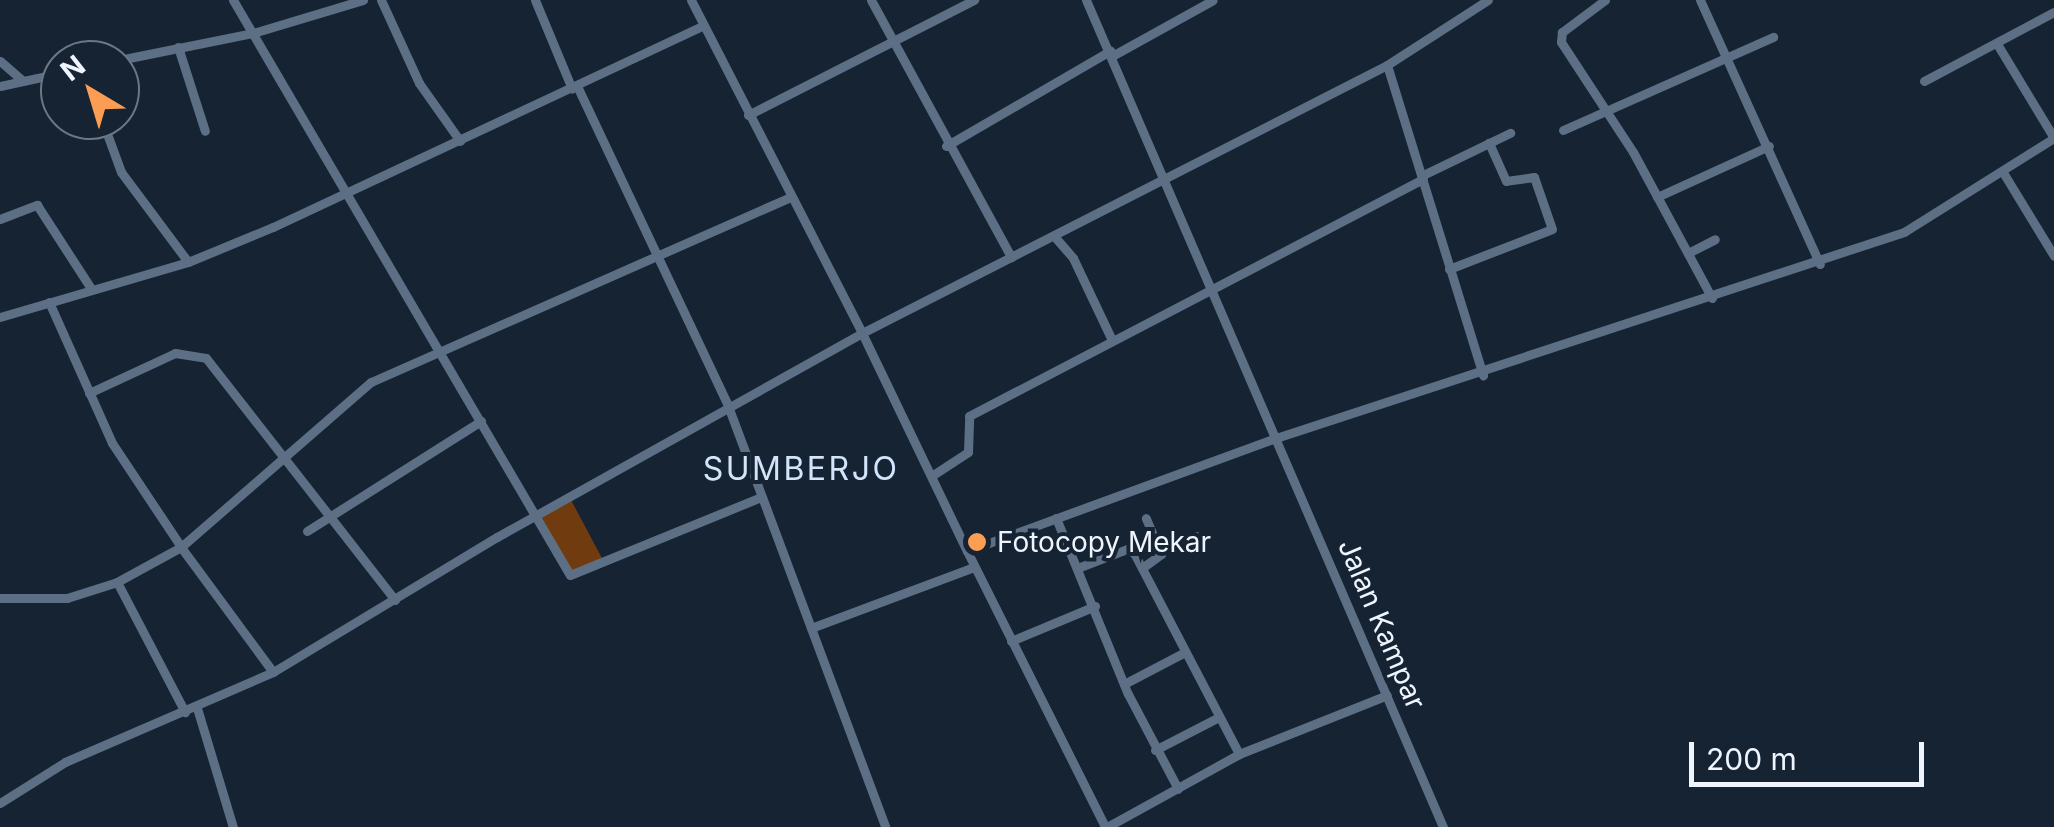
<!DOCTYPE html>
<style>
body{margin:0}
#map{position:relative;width:2054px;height:827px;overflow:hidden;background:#162333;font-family:Inter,sans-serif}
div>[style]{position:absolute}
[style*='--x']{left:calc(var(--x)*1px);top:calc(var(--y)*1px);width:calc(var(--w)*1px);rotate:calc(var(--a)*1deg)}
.forest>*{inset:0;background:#703c0f;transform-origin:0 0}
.minor>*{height:9px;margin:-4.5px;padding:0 4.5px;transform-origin:4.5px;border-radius:4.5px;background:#5d6f85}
.dots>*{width:28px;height:28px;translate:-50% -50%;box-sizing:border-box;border:5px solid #162333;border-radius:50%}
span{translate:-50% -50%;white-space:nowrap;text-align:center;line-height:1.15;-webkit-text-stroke:8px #162333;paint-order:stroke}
.poi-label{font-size:28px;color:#eef5fe}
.left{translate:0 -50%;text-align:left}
.street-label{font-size:28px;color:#eef5fe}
.quarter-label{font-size:32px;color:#d3e5fb;letter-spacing:2.5px}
.north{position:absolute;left:40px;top:40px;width:100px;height:100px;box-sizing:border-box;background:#162333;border:2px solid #6c7784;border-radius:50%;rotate:322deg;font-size:28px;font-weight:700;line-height:40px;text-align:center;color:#eef5fe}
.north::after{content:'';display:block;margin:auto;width:35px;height:45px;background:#fc9d54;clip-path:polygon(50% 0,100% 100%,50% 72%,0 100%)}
.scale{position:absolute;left:1689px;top:742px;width:235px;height:45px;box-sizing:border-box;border:5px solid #eef5fe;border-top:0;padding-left:12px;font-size:30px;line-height:35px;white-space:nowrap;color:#eef5fe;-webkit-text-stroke:8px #162333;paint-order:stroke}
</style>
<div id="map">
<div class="forest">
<div style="left:571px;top:500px;width:66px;height:35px;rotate:62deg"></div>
</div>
<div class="minor">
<div style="--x:233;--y:0;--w:666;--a:59.63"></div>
<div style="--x:570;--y:575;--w:206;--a:-22.2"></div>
<div style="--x:381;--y:0;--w:91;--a:65.4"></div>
<div style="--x:419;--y:83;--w:71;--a:54.7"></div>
<div style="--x:535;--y:0;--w:96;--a:67.4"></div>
<div style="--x:691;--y:0;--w:374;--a:62.8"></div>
<div style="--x:862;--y:333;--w:589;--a:-27.04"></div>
<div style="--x:1387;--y:65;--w:120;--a:-32.8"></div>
<div style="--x:871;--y:0;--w:293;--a:61.4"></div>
<div style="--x:1086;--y:0;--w:901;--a:66.65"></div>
<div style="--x:1605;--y:0;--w:54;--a:143.3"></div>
<div style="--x:1562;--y:32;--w:10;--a:96"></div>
<div style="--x:1561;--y:42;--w:131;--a:56.8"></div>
<div style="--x:1633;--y:152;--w:166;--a:61.6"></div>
<div style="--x:1700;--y:0;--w:290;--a:65.6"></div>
<div style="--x:178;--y:47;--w:88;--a:72.2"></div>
<div style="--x:1112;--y:56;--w:115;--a:-29"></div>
<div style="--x:119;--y:60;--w:137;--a:-11.4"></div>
<div style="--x:253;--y:33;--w:115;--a:-16.7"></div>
<div style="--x:0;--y:61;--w:30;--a:41"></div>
<div style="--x:1387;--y:65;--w:325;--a:72.8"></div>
<div style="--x:1924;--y:81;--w:147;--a:-28"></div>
<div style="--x:0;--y:86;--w:61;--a:-12.2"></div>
<div style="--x:577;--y:86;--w:354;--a:64.7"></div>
<div style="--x:728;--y:406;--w:449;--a:69.5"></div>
<div style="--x:748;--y:115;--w:254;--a:-27"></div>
<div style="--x:102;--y:120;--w:55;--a:69.9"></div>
<div style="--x:121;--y:172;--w:112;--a:53.3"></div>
<div style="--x:1563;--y:130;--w:230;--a:-23.9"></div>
<div style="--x:946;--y:146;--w:190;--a:-30.1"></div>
<div style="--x:2004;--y:174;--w:96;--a:58.6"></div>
<div style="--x:1423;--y:175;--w:97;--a:-25.8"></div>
<div style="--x:1657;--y:197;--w:123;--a:-24.5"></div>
<div style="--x:0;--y:219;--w:40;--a:-21"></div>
<div style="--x:37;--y:205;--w:101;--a:57.1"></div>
<div style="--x:1054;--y:236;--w:29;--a:49"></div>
<div style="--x:1073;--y:258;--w:91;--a:64.6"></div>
<div style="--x:1688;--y:253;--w:30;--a:-27"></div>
<div style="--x:1449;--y:269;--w:110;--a:-21.2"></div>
<div style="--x:1552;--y:229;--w:55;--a:-109.1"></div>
<div style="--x:1534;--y:177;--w:28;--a:172"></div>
<div style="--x:1506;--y:181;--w:42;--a:-114.1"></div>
<div style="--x:49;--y:302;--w:154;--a:65.9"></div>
<div style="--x:112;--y:443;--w:125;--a:56.4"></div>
<div style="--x:181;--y:547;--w:73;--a:151.3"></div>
<div style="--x:117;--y:582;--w:147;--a:62.4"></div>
<div style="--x:0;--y:317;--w:196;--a:-16.3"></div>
<div style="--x:188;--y:262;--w:92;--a:-22.4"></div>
<div style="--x:273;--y:227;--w:475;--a:-25.1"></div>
<div style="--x:89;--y:393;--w:95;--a:-24.9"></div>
<div style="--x:175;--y:353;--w:31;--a:9"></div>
<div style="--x:206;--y:358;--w:307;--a:52"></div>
<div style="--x:933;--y:475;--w:42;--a:-33.3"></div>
<div style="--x:968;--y:452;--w:36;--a:-88"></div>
<div style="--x:969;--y:416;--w:512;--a:-27.57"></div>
<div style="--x:1056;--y:518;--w:190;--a:67.8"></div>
<div style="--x:1128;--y:694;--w:107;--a:62.2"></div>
<div style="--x:307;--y:531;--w:206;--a:-32.3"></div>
<div style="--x:1161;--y:550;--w:39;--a:-21"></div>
<div style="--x:967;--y:551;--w:309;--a:63.4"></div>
<div style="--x:1080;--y:567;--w:50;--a:-21"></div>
<div style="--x:1127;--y:549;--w:8;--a:30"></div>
<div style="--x:1134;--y:553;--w:227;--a:62.4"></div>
<div style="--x:1142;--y:568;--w:24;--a:-36"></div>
<div style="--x:1161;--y:554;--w:39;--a:-113"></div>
<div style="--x:0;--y:598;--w:67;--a:0"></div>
<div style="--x:67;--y:598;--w:52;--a:-17.7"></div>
<div style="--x:811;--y:628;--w:174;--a:-20.5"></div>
<div style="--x:1011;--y:641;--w:91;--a:-22.6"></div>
<div style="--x:273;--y:672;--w:155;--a:-126.4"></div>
<div style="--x:181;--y:547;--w:252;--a:-41"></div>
<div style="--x:371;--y:382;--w:459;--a:-23.8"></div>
<div style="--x:1124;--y:684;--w:69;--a:-27.7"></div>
<div style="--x:197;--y:708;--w:124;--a:73.2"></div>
<div style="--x:1155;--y:750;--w:72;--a:-27.3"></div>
<div style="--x:0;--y:803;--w:77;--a:-32.2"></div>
<div style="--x:65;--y:762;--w:227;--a:-23.4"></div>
<div style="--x:273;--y:672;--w:262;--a:-31.1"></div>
<div style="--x:497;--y:537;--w:418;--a:-29.2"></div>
<div style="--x:862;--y:333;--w:242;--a:64.3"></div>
<div style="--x:967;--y:551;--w:332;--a:-20.1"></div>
<div style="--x:1279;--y:437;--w:658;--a:-18.16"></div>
<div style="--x:1904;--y:232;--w:177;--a:-32.1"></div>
<div style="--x:2054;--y:138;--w:110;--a:-121.2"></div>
<div style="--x:1107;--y:827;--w:151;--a:-28.9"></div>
<div style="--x:1239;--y:754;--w:159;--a:-21.7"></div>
</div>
<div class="dots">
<div style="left:977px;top:542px;background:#fc9d54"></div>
</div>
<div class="poi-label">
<span class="left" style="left:997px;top:542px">Fotocopy Mekar</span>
</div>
<div class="street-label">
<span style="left:1382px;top:624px;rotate:67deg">Jalan Kampar</span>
</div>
<div class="quarter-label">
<span style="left:801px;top:469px">SUMBERJO</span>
</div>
<div class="north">N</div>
<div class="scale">200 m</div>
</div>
